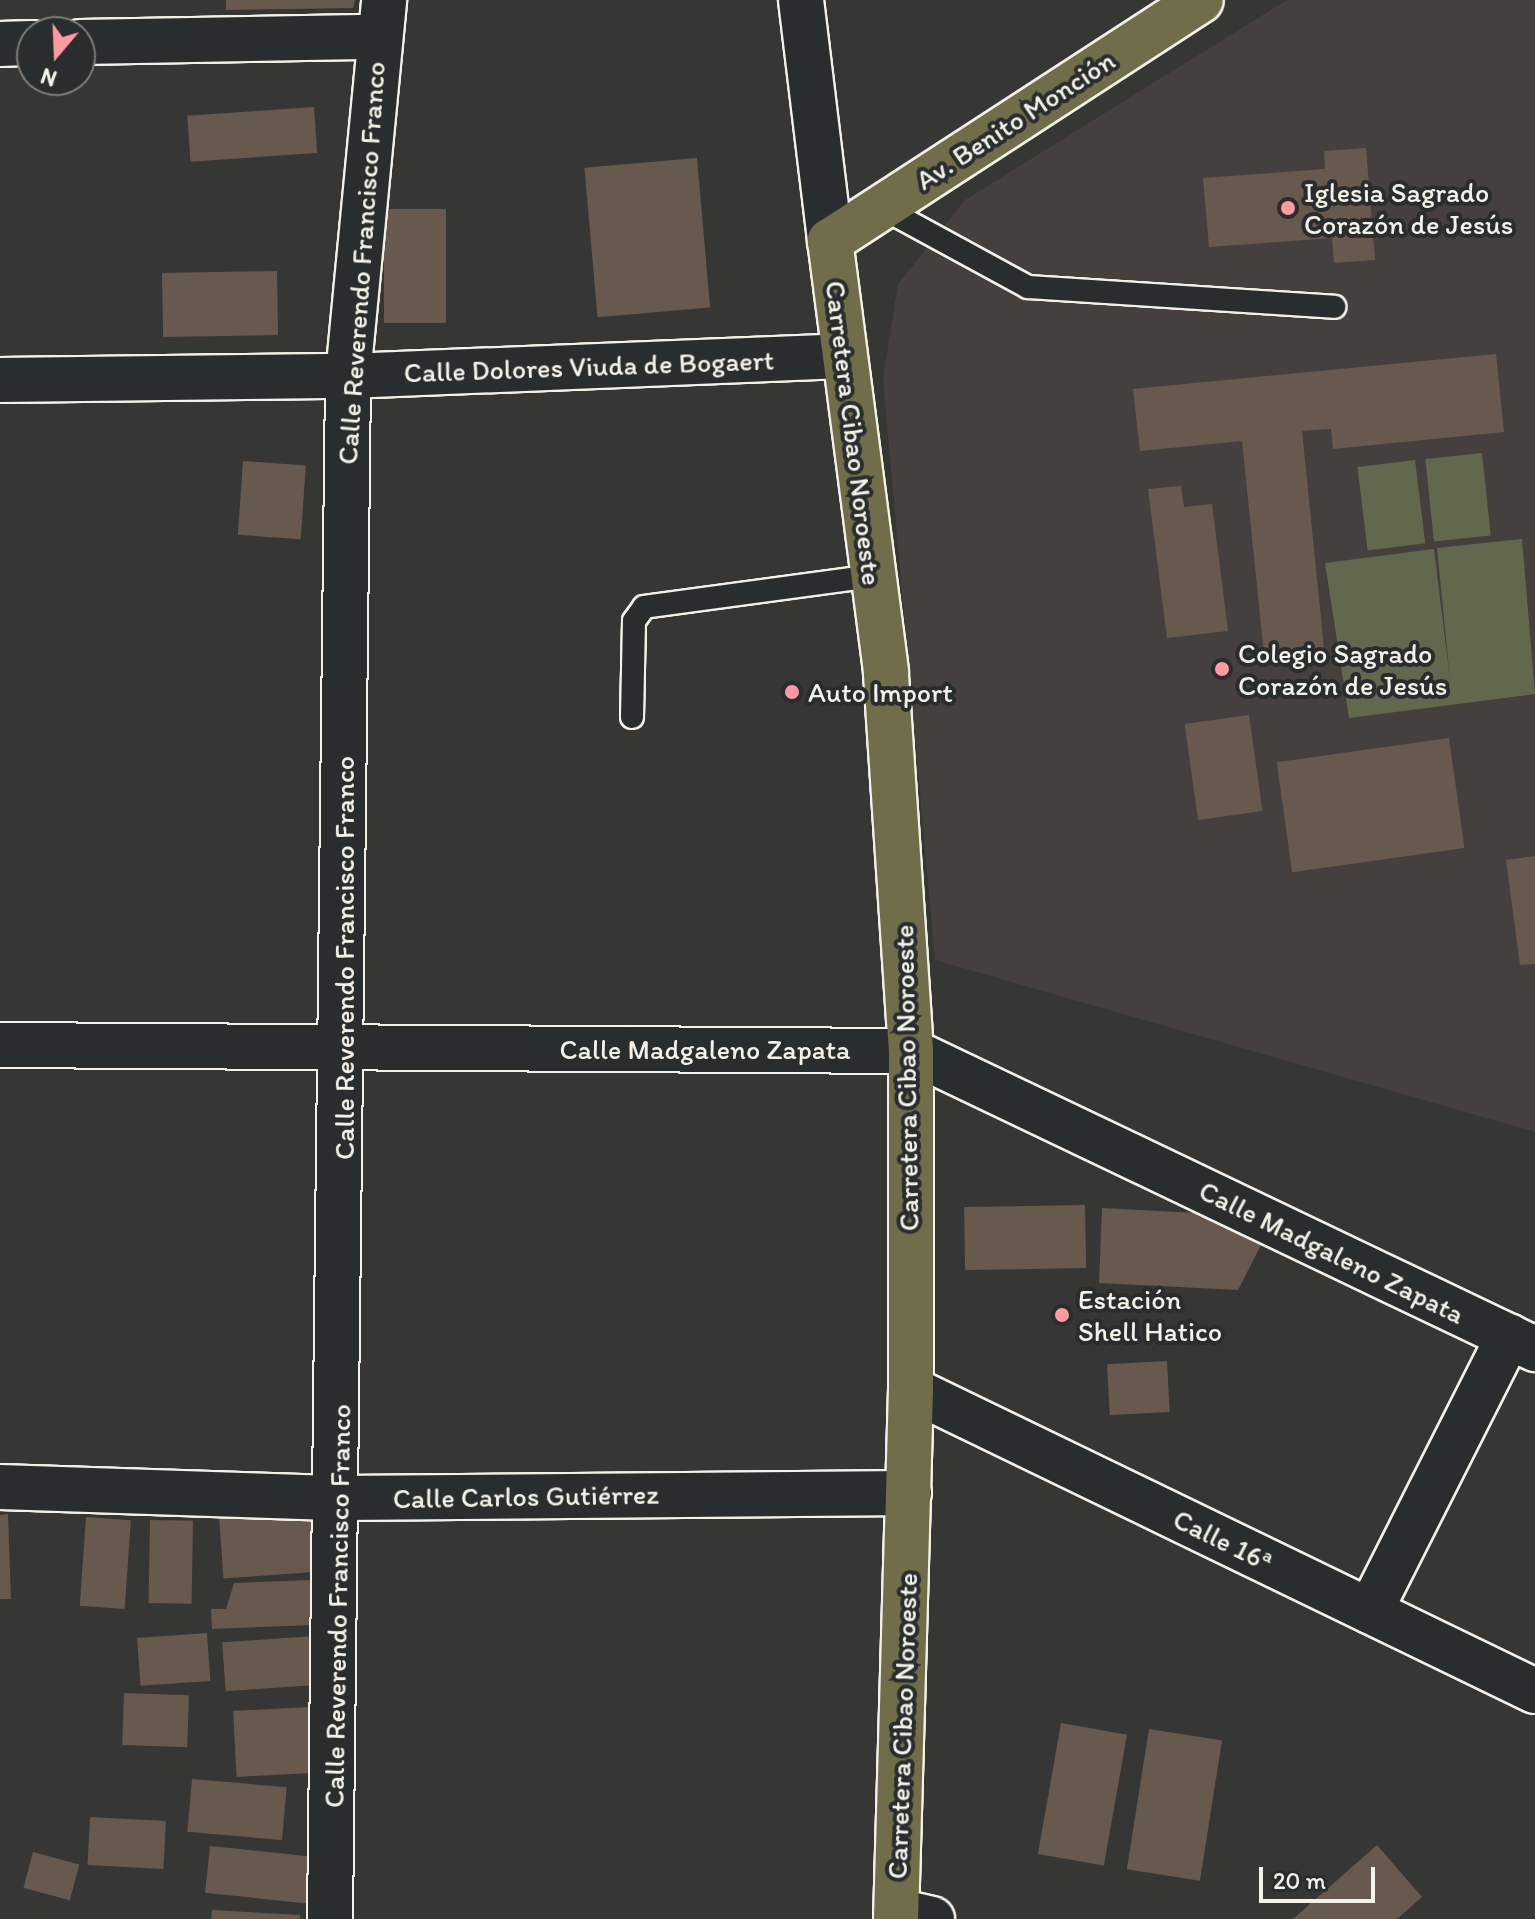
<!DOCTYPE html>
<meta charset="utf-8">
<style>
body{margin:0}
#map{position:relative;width:1535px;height:1919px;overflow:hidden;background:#363635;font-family:Itim,sans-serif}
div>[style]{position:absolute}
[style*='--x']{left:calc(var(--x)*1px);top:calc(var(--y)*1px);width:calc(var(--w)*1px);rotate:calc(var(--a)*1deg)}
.built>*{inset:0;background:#45403d}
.green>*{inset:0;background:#61684e;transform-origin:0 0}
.building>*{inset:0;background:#68594f;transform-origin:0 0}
.roads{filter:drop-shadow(2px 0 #f4f1e8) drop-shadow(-2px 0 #f4f1e8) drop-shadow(0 2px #f4f1e8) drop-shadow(0 -2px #f4f1e8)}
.lane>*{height:22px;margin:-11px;padding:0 11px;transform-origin:11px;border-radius:11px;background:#2a2d2e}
.street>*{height:44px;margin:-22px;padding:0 22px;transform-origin:22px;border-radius:22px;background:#2a2d2e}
.secondary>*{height:44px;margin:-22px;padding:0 22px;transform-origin:22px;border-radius:22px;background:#2a2d2e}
.primary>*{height:44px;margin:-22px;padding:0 22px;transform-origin:22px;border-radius:22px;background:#716d4b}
.dots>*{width:22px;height:22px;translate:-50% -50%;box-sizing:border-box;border:4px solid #2a2d2e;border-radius:50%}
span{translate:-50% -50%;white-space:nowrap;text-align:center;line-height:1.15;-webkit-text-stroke:8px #2a2d2e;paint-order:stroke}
.street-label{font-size:28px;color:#f4f1e8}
.poi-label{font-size:28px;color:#f4f1e8}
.left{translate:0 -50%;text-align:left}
.north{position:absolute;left:16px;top:16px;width:80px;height:80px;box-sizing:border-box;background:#2a2d2e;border:2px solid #7b7b78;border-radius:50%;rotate:199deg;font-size:22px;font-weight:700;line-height:32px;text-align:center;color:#f4f1e8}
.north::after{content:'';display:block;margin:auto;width:28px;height:36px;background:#ff9aa2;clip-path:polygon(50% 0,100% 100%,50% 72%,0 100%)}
.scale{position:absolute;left:1259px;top:1867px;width:116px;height:36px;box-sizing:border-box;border:4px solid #f4f1e8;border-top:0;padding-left:10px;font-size:24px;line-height:28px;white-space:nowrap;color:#f4f1e8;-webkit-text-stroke:6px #2a2d2e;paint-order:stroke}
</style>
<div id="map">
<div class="built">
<div style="clip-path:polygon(1287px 0,1535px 0,1535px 1132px,935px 960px,883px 379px,898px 284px,965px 200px)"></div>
</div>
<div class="green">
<div style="left:1482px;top:453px;width:83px;height:57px;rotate:84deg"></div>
<div style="left:1415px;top:460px;width:84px;height:58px;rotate:83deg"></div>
<div style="clip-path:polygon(1522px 539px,1535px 694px,1349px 718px,1325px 563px,1434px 549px,1450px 680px,1437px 548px)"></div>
</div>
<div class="building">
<div style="clip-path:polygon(226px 0,355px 0,353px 8px,226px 10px)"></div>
<div style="left:314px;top:107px;width:46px;height:127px;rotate:86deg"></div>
<div style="clip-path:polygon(1366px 148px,1375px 260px,1334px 263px,1332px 238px,1209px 247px,1203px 178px,1325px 169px,1324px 151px)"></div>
<div style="left:697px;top:158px;width:150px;height:113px;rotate:85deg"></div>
<div style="left:384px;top:209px;width:62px;height:114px"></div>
<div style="left:277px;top:271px;width:64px;height:115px;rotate:89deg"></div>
<div style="clip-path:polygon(1496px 354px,1504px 432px,1333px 449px,1331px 429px,1302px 431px,1325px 658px,1265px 664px,1242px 441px,1140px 451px,1133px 389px)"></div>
<div style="left:243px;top:461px;width:63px;height:74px;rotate:4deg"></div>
<div style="clip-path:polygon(1181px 486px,1184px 507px,1212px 504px,1228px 631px,1167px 638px,1148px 489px)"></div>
<div style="left:1249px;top:715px;width:97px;height:65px;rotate:82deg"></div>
<div style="left:1449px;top:738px;width:111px;height:174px;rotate:82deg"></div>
<div style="clip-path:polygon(1535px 856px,1535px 964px,1520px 965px,1506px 860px)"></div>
<div style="left:1085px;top:1205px;width:63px;height:121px;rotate:89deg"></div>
<div style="clip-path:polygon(1102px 1208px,1197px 1213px,1261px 1245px,1238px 1290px,1099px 1283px)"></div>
<div style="left:1167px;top:1361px;width:51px;height:60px;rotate:87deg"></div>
<div style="left:313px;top:1512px;width:60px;height:94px;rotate:86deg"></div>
<div style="clip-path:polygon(8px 1514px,11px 1599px,0 1599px,0 1515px)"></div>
<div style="left:86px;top:1517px;width:45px;height:89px;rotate:4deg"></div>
<div style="left:150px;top:1520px;width:43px;height:83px;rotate:1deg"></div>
<div style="clip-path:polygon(312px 1580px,314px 1625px,212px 1629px,211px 1609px,226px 1609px,234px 1583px)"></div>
<div style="left:207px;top:1633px;width:48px;height:70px;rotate:86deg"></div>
<div style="left:313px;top:1636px;width:49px;height:91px;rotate:86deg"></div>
<div style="left:124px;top:1693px;width:65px;height:52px;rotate:2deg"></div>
<div style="left:309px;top:1707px;width:66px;height:76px;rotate:87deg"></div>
<div style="left:1061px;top:1723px;width:67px;height:133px;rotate:10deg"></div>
<div style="left:1149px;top:1729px;width:74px;height:142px;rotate:9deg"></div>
<div style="left:192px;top:1779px;width:95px;height:53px;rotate:5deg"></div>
<div style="left:90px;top:1817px;width:76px;height:48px;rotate:3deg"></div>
<div style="clip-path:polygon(1377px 1845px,1422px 1897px,1397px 1919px,1293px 1919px)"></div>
<div style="left:210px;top:1846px;width:103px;height:47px;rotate:6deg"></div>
<div style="left:33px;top:1852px;width:48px;height:37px;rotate:15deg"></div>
<div style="clip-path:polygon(212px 1910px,300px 1915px,300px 1919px,211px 1919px)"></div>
</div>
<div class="roads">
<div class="lane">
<div style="--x:881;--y:207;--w:167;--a:28.6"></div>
<div style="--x:1028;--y:287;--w:307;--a:3.7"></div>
<div style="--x:632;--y:717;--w:96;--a:-88.8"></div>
<div style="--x:634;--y:621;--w:17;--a:-54"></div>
<div style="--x:644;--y:607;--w:230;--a:-7.7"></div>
</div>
<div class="street">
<div style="--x:80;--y:42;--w:295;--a:-1"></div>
<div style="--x:0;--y:44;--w:32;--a:-2"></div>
<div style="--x:0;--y:380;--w:348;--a:-0.7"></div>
<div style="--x:348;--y:376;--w:495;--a:-2.3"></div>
<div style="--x:0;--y:1045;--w:911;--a:0.38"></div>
<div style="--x:911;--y:1051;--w:692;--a:25.53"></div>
<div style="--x:911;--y:1389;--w:693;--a:25.83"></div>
<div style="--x:0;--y:1487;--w:340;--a:1.9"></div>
<div style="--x:340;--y:1498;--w:569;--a:-0.5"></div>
<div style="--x:1370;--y:1611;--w:308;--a:-63.2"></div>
<div style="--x:897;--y:1911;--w:36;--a:13"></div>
<div style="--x:330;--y:1919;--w:1543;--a:-89.33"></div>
<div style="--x:348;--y:376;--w:378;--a:-84.5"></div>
</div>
<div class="secondary">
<div style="--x:801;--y:0;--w:243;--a:83.1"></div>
</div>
<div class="primary">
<div style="--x:896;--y:1919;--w:530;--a:-88.38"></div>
<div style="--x:911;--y:1389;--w:338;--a:-90"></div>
<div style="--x:911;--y:1051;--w:381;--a:-93.8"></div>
<div style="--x:886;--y:671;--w:434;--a:-97.4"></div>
<div style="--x:830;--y:241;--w:442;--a:-33"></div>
</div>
</div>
<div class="dots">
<div style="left:1288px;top:208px;background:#ff9aa2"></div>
<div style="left:1222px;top:669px;background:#ff9aa2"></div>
<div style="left:792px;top:692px;background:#ff9aa2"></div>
<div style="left:1062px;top:1315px;background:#ff9aa2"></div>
</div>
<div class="street-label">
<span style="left:1015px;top:120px;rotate:-33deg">Av. Benito Monción</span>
<span style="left:361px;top:263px;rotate:-86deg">Calle Reverendo Francisco Franco</span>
<span style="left:589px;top:366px;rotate:-2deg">Calle Dolores Viuda de Bogaert</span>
<span style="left:854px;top:433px;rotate:83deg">Carretera Cibao Noroeste</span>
<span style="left:344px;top:958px;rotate:-90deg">Calle Reverendo Francisco Franco</span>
<span style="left:705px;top:1049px">Calle Madgaleno Zapata</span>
<span style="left:906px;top:1078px;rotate:-91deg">Carretera Cibao Noroeste</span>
<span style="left:1332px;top:1252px;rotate:26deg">Calle Madgaleno Zapata</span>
<span style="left:526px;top:1496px;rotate:-1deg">Calle Carlos Gutiérrez</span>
<span style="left:1223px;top:1540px;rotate:26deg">Calle 16ª</span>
<span style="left:337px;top:1606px;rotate:-89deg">Calle Reverendo Francisco Franco</span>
<span style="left:902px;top:1726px;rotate:-88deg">Carretera Cibao Noroeste</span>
</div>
<div class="poi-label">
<span class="left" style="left:1304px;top:208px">Iglesia Sagrado<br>Corazón de Jesús</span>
<span class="left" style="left:1238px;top:669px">Colegio Sagrado<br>Corazón de Jesús</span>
<span class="left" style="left:808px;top:692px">Auto Import</span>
<span class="left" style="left:1078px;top:1315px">Estación<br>Shell Hatico</span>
</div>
<div class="north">N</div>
<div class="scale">20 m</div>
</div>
